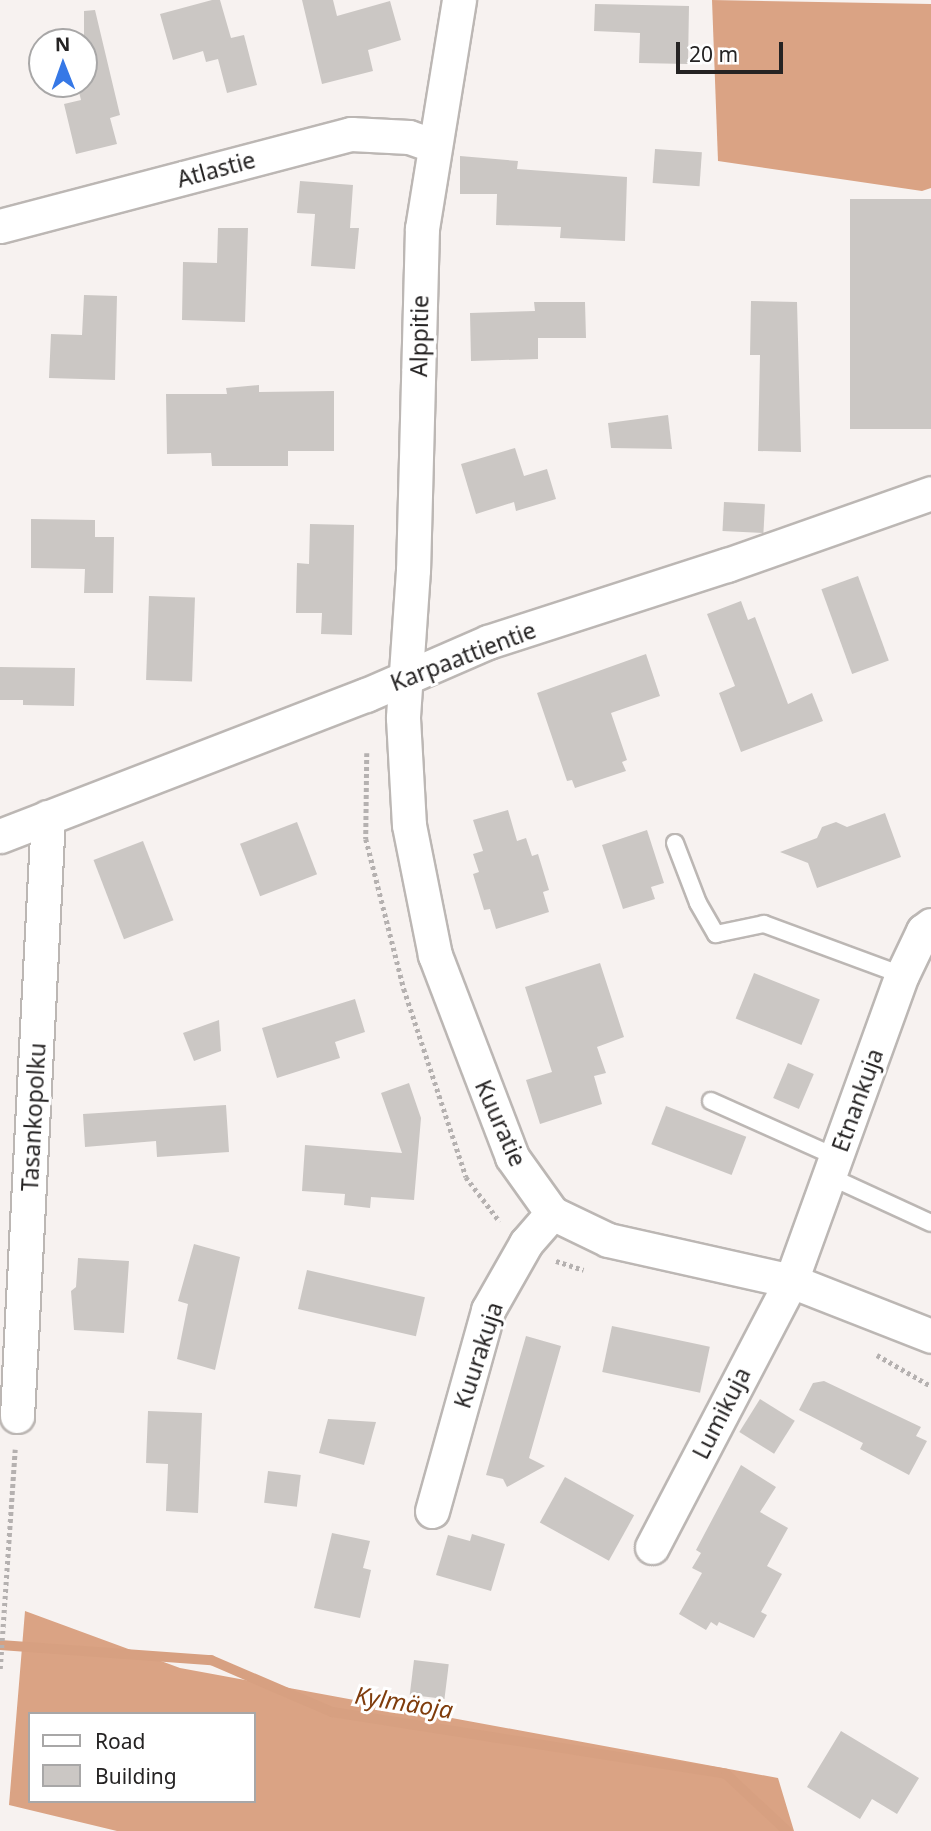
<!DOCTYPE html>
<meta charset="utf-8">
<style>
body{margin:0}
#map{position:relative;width:931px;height:1831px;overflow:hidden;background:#f7f2f0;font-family:"Noto Sans",sans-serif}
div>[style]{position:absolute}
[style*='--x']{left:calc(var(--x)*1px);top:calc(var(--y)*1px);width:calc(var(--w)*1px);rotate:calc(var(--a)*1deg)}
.forest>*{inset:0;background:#daa384}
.stream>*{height:10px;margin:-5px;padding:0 5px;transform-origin:5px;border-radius:5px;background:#d7a081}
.building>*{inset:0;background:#cbc7c4;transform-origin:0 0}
.path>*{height:4.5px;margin-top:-2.25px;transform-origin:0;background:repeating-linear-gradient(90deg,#b5b1b0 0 3.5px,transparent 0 7px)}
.roads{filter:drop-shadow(2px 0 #bcb7b4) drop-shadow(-2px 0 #bcb7b4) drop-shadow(0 2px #bcb7b4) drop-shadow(0 -2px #bcb7b4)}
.lane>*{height:16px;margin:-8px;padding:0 8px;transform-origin:8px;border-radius:8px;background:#fff}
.street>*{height:33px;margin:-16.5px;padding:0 16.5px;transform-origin:16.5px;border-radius:16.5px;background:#fff}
span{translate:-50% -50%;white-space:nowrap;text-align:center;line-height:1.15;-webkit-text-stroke:6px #fff;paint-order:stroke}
.street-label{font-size:23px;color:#252323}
.water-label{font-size:24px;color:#7f3c0c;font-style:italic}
.legend{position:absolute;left:28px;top:1712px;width:228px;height:91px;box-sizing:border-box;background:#fff;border:2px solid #a8a7a7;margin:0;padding:9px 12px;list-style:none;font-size:21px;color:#252323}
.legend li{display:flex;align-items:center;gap:14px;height:35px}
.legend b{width:35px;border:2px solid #a8a7a7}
.north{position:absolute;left:28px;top:28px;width:70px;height:70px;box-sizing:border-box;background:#fff;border:2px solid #a8a7a7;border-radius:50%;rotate:359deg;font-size:19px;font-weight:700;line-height:28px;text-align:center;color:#252323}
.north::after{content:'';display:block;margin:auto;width:24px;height:32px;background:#3678e6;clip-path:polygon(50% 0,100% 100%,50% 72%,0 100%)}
.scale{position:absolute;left:676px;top:42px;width:107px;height:32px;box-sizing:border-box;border:4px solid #252323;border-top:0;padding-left:9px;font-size:21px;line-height:24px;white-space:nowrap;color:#252323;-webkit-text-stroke:5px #fff;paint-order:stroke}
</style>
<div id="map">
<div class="forest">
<div style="clip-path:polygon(712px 0,931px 4px,931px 188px,922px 191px,718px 161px)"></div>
<div style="clip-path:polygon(evenodd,25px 1611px,180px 1668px,778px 1778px,794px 1831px,117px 1831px,9px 1805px,25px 1611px,30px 1714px,254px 1714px,254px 1801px,30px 1801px,30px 1714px)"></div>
</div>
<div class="stream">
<div style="--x:0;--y:1645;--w:212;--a:4.1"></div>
<div style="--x:211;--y:1660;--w:132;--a:23.3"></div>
<div style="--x:332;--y:1712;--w:399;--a:8.9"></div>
<div style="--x:726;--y:1774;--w:83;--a:43.1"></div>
</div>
<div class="building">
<div style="clip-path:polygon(212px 0,220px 0,231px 38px,244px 35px,257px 85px,227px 93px,218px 59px,206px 62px,203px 51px,173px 60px,160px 14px)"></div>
<div style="clip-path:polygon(302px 0,333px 0,337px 16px,390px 1px,401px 40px,368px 50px,373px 71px,322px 84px)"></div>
<div style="clip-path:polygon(595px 4px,689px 6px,688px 64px,639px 63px,640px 33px,594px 31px)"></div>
<div style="clip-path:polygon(95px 10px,120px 115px,110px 118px,117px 144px,76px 154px,64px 104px,81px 100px,77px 84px,84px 84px,84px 11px)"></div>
<div style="left:655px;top:149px;width:47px;height:34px;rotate:4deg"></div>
<div style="clip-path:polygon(460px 156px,518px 161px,517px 169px,627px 177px,625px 241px,560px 238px,561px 227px,496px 225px,497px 194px,460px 194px)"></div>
<div style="clip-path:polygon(300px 181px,353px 185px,350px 228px,359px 228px,355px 269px,311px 266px,315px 214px,297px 213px)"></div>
<div style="left:931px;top:199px;width:230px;height:81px;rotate:90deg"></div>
<div style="clip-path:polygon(218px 228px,248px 228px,245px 322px,182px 320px,183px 262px,217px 263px)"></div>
<div style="clip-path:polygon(84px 295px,117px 296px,115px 380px,49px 378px,51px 334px,82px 335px)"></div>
<div style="clip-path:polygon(751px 301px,797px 302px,801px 452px,758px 451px,760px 355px,750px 355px)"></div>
<div style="clip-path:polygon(534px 302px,585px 302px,586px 338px,538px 338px,538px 359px,471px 361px,470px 313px,535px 311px)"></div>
<div style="clip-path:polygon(259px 385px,259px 392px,334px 391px,334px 451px,288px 451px,288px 466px,212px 466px,211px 453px,167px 454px,166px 394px,227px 394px,226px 388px)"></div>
<div style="clip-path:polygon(668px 415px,672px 449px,611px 448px,608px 423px)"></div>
<div style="clip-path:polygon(515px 448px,524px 476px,547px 469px,556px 499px,516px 511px,514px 502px,476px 514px,461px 464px)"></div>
<div style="left:724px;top:502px;width:41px;height:29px;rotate:3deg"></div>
<div style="clip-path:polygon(31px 519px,95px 520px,95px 537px,114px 537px,113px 593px,84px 593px,85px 569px,31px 568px)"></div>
<div style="clip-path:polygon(310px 524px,354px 525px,352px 635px,321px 634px,322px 613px,296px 613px,297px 563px,309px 564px)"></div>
<div style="left:858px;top:576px;width:90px;height:39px;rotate:70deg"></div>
<div style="left:149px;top:596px;width:46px;height:84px;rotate:2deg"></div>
<div style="clip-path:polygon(741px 601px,748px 620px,755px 617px,788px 704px,812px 693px,823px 721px,741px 752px,719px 693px,735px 686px,707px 614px)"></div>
<div style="clip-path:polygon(646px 654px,660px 696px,611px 713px,627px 760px,622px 762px,626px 771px,575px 788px,572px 780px,567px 781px,537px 693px)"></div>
<div style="clip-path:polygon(0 667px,75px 668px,74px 706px,23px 705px,23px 700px,0 700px)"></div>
<div style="clip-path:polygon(508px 810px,517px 841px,526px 838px,532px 856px,538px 854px,549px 890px,543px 892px,549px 912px,496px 929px,490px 909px,484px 910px,473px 874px,479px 872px,473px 854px,483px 851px,473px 820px)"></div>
<div style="clip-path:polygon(885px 813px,901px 857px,817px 888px,808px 863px,780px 852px,817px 838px,822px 827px,836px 822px,847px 827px)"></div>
<div style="left:297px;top:822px;width:56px;height:61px;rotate:69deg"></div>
<div style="clip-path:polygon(647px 830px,664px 883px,651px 887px,655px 899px,623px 909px,602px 845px)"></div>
<div style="left:143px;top:841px;width:85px;height:53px;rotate:69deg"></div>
<div style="clip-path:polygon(600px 963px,624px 1037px,597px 1047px,606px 1073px,594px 1076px,602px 1104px,540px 1124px,526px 1080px,552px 1072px,525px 987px)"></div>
<div style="left:754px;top:973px;width:71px;height:49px;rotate:22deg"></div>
<div style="clip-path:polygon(355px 999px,365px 1032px,335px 1042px,340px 1058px,277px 1078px,262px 1028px)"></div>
<div style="clip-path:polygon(219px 1020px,221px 1051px,194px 1061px,183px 1033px)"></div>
<div style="left:788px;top:1063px;width:28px;height:38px;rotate:23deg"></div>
<div style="clip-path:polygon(409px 1083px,421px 1118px,414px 1200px,371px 1197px,370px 1208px,344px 1205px,345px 1194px,302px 1191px,305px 1145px,402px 1153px,381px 1093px)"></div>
<div style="clip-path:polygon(226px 1105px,229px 1152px,157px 1157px,156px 1141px,85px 1147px,83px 1114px)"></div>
<div style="left:666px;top:1106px;width:86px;height:41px;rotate:21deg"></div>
<div style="clip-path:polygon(194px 1244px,240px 1257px,215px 1370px,177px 1359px,188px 1304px,178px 1301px)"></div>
<div style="clip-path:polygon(78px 1258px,129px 1261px,124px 1333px,74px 1330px,71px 1291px,76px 1287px)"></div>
<div style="left:307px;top:1270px;width:121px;height:40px;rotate:13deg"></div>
<div style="left:612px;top:1326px;width:100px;height:47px;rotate:12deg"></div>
<div style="clip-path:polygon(526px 1336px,561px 1346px,529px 1458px,545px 1466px,507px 1487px,503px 1479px,486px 1475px)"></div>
<div style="clip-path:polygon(824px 1381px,921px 1427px,916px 1436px,927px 1441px,909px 1475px,860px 1449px,863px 1443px,799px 1410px,813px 1383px)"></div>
<div style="left:760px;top:1399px;width:41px;height:39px;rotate:32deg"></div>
<div style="clip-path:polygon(148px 1411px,202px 1413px,198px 1513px,166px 1511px,168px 1464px,146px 1463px)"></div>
<div style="clip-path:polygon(328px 1419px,376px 1422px,364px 1465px,319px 1453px)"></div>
<div style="clip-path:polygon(741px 1465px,776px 1487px,760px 1512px,788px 1528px,767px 1566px,782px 1574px,761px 1612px,767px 1615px,754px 1638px,719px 1622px,717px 1626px,711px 1622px,706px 1630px,679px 1614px,702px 1573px,692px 1568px,701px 1553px,696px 1550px)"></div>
<div style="left:268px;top:1471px;width:33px;height:32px;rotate:7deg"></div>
<div style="left:565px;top:1477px;width:79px;height:52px;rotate:29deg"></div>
<div style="clip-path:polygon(332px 1533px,370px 1541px,363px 1568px,371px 1570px,360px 1618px,314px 1608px)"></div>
<div style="clip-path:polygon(472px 1534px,505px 1544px,491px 1591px,436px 1575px,448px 1535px,470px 1541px)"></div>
<div style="left:414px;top:1660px;width:35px;height:35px;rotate:7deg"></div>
<div style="clip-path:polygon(841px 1731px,919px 1778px,897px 1814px,872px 1799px,860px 1819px,807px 1787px)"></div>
</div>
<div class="path">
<div style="--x:367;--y:753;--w:86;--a:90.7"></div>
<div style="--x:366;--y:839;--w:155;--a:75.8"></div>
<div style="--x:404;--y:989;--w:198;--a:71.7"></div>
<div style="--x:466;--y:1177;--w:56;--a:52.9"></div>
<div style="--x:556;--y:1261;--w:29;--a:18"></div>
<div style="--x:877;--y:1355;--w:62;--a:29.9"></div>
<div style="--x:0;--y:1669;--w:220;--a:-86.1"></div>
</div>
<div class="roads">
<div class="lane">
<div style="--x:675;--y:843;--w:64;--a:69"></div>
<div style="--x:698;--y:903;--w:36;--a:60"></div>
<div style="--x:716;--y:934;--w:49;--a:-11.8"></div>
<div style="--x:764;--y:924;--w:147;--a:20.3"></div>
<div style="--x:711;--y:1101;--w:137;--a:24.1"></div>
<div style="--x:829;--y:1176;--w:112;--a:24.7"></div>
</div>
<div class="street">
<div style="--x:459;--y:0;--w:231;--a:99.2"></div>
<div style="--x:422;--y:228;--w:342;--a:91.5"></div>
<div style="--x:413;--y:570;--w:148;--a:93.9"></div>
<div style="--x:403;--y:718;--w:107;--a:86.8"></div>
<div style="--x:409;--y:825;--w:133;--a:78.7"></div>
<div style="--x:435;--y:955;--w:216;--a:69.1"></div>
<div style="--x:512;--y:1157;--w:69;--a:54.5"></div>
<div style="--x:552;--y:1213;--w:62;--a:25.7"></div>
<div style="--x:608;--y:1240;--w:188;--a:12.6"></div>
<div style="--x:791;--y:1281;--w:150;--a:21.4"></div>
<div style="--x:0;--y:226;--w:363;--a:-14.7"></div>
<div style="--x:351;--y:134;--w:58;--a:3"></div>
<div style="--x:409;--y:137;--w:24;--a:19"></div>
<div style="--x:0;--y:836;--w:392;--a:-21.1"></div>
<div style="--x:366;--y:695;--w:133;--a:-23.5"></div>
<div style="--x:488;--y:642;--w:251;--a:-17.9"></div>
<div style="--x:727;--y:565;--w:216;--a:-19.4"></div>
<div style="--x:17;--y:1416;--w:600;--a:-87.04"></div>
<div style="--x:432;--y:1511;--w:209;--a:-74.4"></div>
<div style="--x:488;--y:1310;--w:77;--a:-60.4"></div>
<div style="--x:526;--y:1243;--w:40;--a:-49"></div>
<div style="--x:652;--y:1547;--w:300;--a:-62.4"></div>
<div style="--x:791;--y:1281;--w:326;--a:-70.1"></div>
<div style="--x:902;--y:975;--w:49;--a:-64.5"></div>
<div style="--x:923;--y:931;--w:10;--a:-37"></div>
</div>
</div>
<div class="street-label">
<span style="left:216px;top:169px;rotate:-15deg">Atlastie</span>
<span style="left:419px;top:336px;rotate:-89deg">Alppitie</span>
<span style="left:463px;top:656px;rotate:-21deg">Karpaattientie</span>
<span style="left:857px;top:1100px;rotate:-70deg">Etnankuja</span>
<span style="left:33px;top:1117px;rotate:-87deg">Tasankopolku</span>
<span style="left:501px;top:1123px;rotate:66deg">Kuuratie</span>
<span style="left:478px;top:1355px;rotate:-72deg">Kuurakuja</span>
<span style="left:721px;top:1413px;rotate:-63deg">Lumikuja</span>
</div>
<div class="water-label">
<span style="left:404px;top:1702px;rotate:9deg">Kylmäoja</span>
</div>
<ul class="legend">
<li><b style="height:9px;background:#fff"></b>Road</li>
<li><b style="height:19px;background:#cbc7c4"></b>Building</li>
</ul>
<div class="north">N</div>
<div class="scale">20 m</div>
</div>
